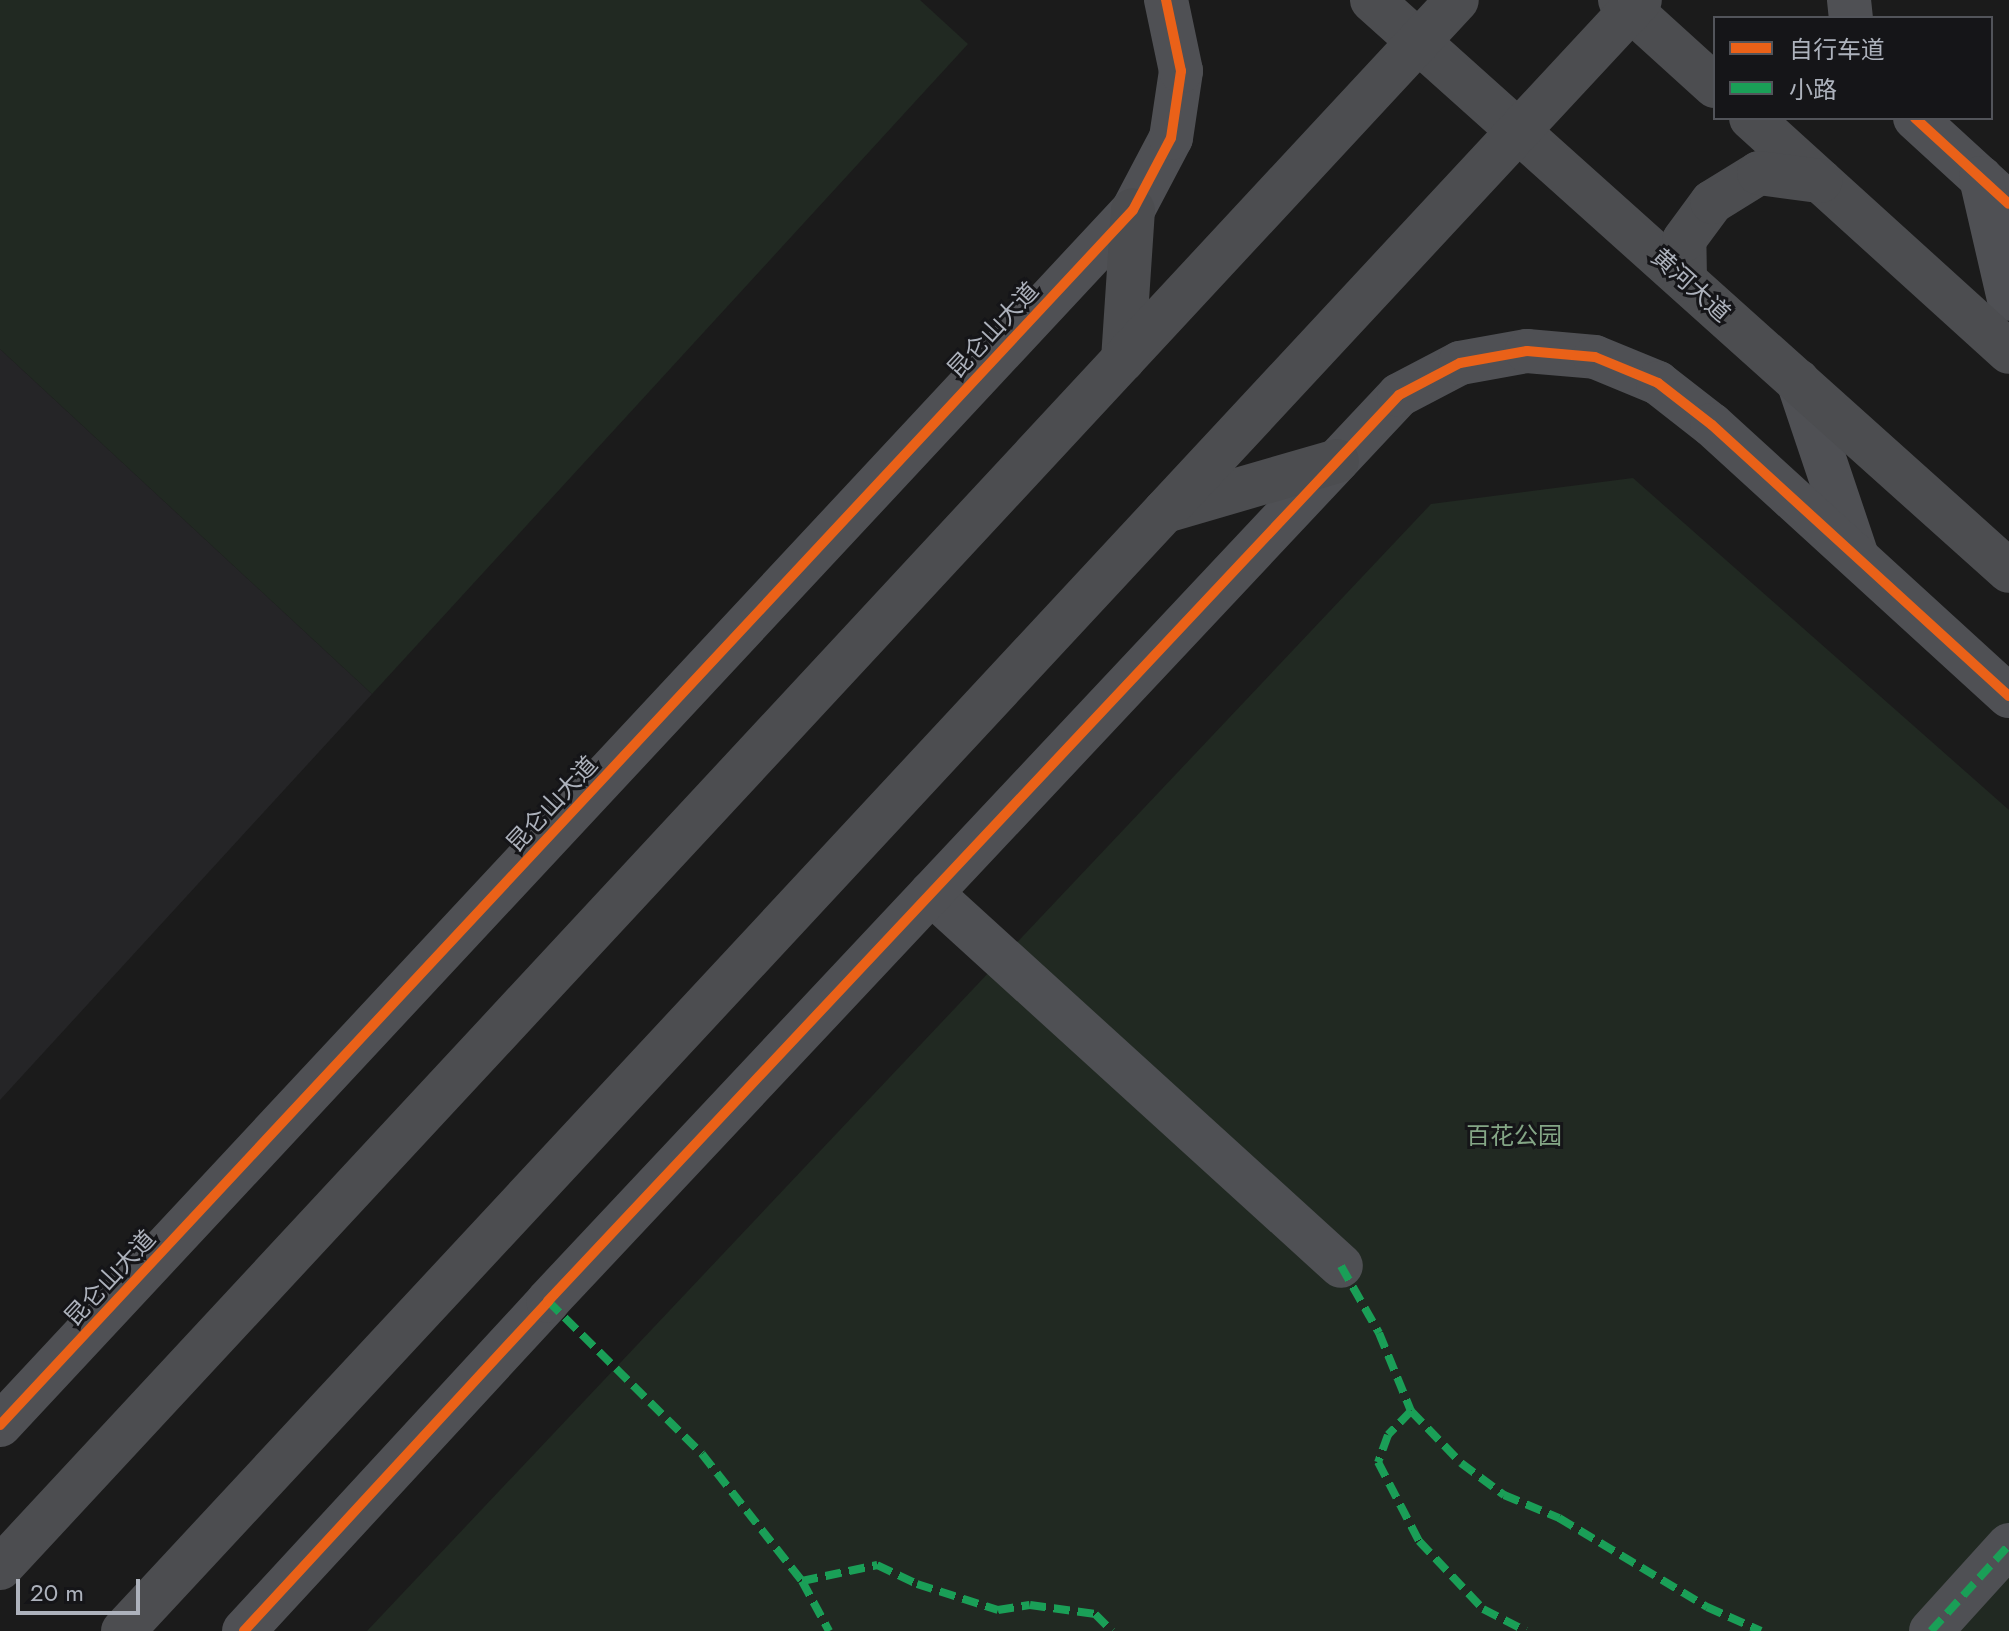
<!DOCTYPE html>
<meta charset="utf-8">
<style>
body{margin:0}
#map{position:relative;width:2009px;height:1631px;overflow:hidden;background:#1b1b1b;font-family:Jost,"Noto Sans SC",sans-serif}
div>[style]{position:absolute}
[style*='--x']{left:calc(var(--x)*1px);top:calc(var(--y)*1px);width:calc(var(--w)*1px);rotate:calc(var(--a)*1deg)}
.built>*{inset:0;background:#252527}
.green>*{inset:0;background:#212922}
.minor>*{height:44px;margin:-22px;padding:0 22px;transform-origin:22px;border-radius:22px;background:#4f5054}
.major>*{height:44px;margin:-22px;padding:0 22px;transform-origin:22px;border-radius:22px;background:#4c4d50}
.quiet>*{height:8px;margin-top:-4px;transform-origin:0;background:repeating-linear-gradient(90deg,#1a9f57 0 16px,transparent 0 24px)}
.cycleway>*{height:10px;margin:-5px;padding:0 5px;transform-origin:5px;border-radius:5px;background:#ea6118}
span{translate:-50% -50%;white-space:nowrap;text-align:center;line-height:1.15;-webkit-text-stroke:6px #151518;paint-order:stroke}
.street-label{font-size:24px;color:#adb2bc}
.park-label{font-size:24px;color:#84a686}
.legend{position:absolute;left:1713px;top:16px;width:280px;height:104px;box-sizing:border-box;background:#151518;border:2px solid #52545a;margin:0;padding:10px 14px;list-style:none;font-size:24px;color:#adb2bc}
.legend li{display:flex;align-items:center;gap:16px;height:40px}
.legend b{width:40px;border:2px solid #52545a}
.scale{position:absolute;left:16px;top:1579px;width:124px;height:36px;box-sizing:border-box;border:4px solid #adb2bc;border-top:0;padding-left:10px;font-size:24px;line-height:28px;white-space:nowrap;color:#adb2bc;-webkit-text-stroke:6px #151518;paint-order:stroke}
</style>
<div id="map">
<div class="built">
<div style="clip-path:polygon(0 349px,372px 694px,0 1100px)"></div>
</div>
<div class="green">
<div style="clip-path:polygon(0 0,920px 0,968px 44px,372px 694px,0 349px)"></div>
<div style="clip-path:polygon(1633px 478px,2009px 810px,2009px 1631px,367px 1631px,1431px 504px)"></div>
</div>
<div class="minor">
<div style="--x:1849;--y:0;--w:18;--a:84"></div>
<div style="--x:1915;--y:118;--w:127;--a:42.5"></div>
<div style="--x:1981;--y:178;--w:124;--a:77"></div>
<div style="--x:1798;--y:381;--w:182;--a:71.4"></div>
<div style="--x:931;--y:893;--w:554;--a:42.29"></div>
<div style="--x:0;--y:1425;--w:1661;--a:-47"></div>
<div style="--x:1133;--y:210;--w:81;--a:-62.2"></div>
<div style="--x:1171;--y:138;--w:68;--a:-81.5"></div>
<div style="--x:1181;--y:71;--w:73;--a:-101.9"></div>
<div style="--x:244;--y:1631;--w:449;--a:-47.3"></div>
<div style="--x:548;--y:1301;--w:1243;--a:-46.79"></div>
<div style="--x:1399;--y:395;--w:69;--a:-27.7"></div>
<div style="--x:1460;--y:363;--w:68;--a:-10.2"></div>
<div style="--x:1527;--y:351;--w:68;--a:5"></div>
<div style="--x:1595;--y:357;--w:68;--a:22.4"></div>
<div style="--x:1658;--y:383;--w:68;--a:37.9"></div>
<div style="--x:1712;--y:425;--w:402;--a:42.4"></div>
<div style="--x:1931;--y:1631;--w:116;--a:-47.8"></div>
</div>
<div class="major">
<div style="--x:1372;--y:0;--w:855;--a:41.87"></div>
<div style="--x:1620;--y:0;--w:128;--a:42.2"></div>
<div style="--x:1751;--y:118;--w:348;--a:42.2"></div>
<div style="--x:1685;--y:279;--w:39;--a:-91"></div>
<div style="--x:1684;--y:240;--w:47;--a:-53.6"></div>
<div style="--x:1712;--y:202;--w:55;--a:-31.7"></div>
<div style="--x:1759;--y:173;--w:62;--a:7.5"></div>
<div style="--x:1123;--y:360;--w:150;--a:-86.2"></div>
<div style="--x:1165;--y:511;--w:179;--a:-16.2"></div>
<div style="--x:0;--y:1568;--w:2140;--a:-47.1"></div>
<div style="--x:123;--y:1631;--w:2227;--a:-47.07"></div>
</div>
<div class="quiet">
<div style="--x:1341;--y:1266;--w:77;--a:60.4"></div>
<div style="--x:1379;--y:1333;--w:84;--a:67.7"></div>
<div style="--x:1411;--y:1411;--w:72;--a:46.1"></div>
<div style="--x:1461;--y:1463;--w:54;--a:36.7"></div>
<div style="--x:1504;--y:1495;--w:60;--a:22.7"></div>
<div style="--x:1559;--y:1518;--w:173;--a:31"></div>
<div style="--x:1707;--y:1607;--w:59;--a:24"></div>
<div style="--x:548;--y:1301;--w:217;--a:44.8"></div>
<div style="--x:702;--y:1454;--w:162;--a:51.8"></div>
<div style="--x:802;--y:1581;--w:57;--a:61.6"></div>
<div style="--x:1411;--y:1411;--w:33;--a:134"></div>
<div style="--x:1388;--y:1435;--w:29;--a:110"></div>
<div style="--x:1378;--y:1462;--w:89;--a:62.6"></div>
<div style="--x:1419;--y:1541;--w:93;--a:46.7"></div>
<div style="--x:1483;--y:1609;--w:48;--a:27.1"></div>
<div style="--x:802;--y:1581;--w:77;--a:-12"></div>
<div style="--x:877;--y:1565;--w:44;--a:25.4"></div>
<div style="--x:917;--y:1584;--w:85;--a:17.8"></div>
<div style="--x:998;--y:1610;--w:32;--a:-9"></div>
<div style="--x:1030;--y:1605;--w:66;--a:7.9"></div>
<div style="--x:1095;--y:1614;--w:24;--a:45"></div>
<div style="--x:1931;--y:1631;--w:116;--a:-47.8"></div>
</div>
<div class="cycleway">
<div style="--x:1915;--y:118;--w:127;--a:42.5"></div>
<div style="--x:0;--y:1425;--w:1661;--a:-47"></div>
<div style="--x:1133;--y:210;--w:81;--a:-62.2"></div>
<div style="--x:1171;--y:138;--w:68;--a:-81.5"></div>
<div style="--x:1181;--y:71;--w:73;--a:-101.9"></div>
<div style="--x:244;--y:1631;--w:449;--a:-47.3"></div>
<div style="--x:548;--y:1301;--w:1243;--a:-46.79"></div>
<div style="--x:1399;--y:395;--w:69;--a:-27.7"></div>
<div style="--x:1460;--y:363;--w:68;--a:-10.2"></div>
<div style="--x:1527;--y:351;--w:68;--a:5"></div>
<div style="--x:1595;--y:357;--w:68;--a:22.4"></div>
<div style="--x:1658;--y:383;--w:68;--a:37.9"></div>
<div style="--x:1712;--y:425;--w:402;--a:42.4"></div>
</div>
<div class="street-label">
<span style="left:1691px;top:285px;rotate:42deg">黄河大道</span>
<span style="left:993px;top:330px;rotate:-47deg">昆仑山大道</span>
<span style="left:552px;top:804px;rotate:-47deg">昆仑山大道</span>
<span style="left:110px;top:1278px;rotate:-47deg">昆仑山大道</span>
</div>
<div class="park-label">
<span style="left:1514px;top:1136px">百花公园</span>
</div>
<ul class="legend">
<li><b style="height:10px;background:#ea6118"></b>自行车道</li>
<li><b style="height:10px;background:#1a9f57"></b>小路</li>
</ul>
<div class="scale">20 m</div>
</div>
